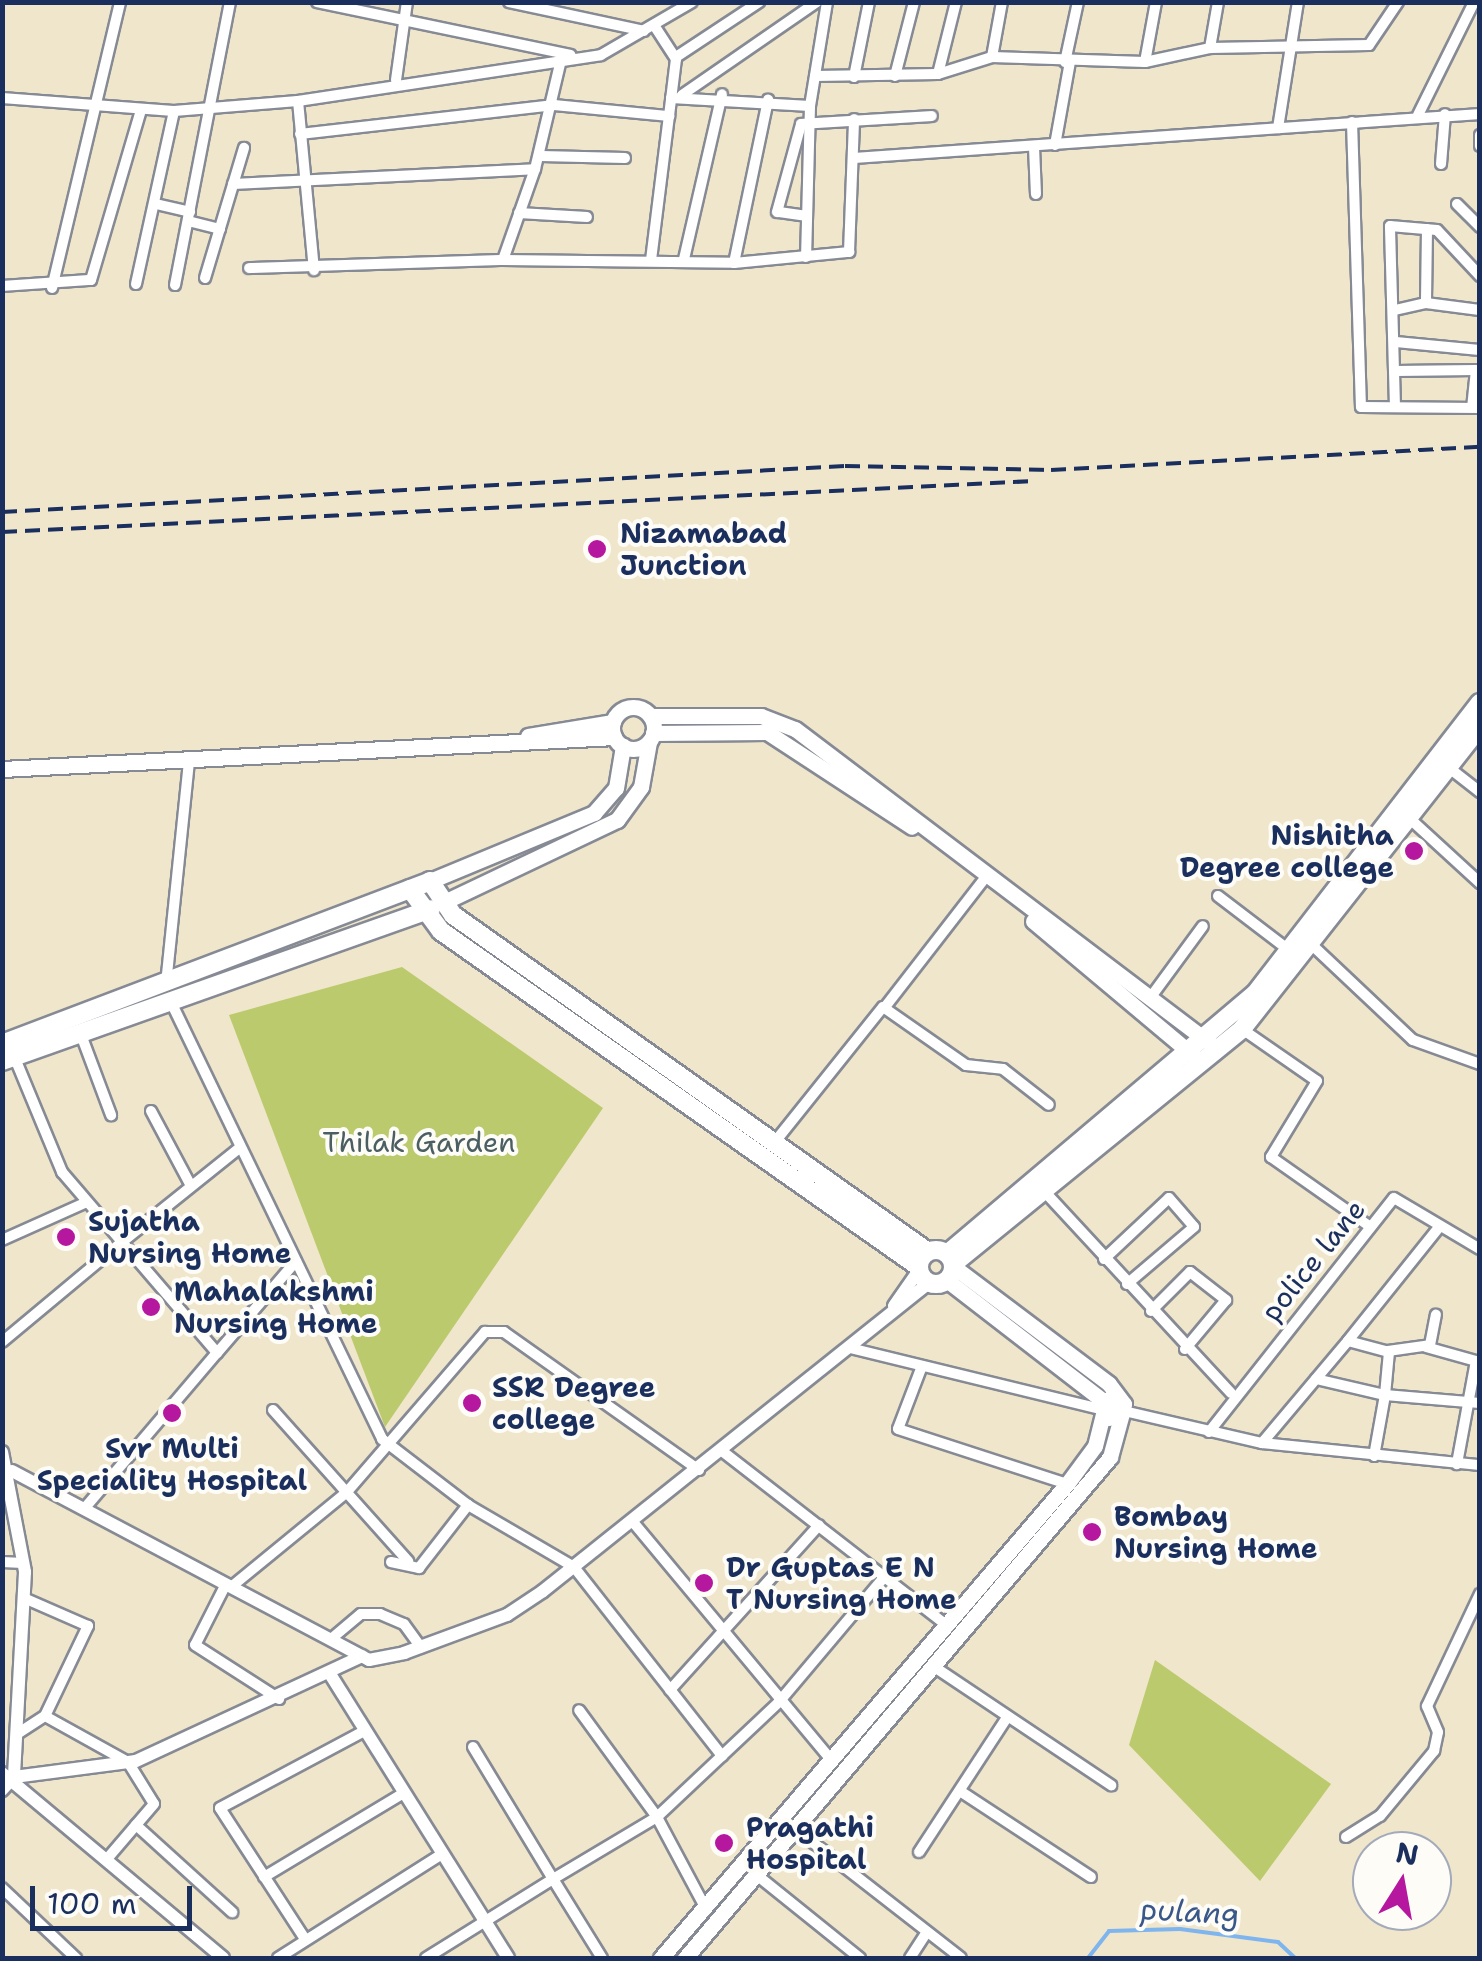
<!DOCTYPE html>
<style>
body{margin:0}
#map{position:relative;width:1482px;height:1961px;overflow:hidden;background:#f0e6cb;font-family:"Shantell Sans",sans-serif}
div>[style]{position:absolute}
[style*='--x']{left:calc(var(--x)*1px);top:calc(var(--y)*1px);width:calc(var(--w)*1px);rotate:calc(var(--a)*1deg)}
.green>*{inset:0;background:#baca6d}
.stream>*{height:4px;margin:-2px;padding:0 2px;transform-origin:2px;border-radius:2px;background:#7fb5ee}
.roads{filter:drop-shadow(2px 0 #868a94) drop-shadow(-2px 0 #868a94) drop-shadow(0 2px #868a94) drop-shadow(0 -2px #868a94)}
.minor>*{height:10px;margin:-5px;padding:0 5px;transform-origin:5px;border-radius:5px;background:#fff}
.tertiary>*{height:12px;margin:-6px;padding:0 6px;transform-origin:6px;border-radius:6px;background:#fff}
.secondary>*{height:15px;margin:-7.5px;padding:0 7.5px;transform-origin:7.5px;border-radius:7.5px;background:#fff}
.secondary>.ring{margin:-7.5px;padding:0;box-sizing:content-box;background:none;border:15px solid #fff;border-radius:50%}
.primary>*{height:15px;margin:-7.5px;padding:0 7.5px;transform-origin:7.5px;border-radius:7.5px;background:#fff}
.trunk>*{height:18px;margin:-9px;padding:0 9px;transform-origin:9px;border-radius:9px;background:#fff}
.trunk>.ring{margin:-9px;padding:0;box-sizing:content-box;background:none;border:18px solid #fff;border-radius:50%}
.rail>*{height:4px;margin-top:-2px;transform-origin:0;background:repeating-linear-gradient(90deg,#1b2f5e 0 15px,transparent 0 23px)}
.dots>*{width:28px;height:28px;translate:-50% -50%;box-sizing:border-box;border:5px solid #fdfcf7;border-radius:50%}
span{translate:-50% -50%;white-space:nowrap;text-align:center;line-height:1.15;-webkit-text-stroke:8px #fdfcf7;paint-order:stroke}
.poi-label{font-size:28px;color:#1b2f5e;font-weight:700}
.left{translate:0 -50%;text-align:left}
.right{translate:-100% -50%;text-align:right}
.park-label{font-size:28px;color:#4b5e62}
.street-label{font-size:28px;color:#1b2f5e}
.water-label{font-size:30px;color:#395789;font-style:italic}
.frame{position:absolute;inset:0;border:5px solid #1b2f5e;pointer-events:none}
.north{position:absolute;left:1352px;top:1831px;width:100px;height:100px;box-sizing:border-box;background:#fdfcf7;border:2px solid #a3aaba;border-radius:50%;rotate:11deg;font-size:28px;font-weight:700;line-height:40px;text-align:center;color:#1b2f5e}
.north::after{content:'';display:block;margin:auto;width:35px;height:45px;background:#b5179e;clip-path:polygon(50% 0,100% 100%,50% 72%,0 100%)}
.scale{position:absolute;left:30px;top:1886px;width:162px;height:45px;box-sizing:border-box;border:5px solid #1b2f5e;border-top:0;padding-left:12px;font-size:30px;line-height:35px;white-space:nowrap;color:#1b2f5e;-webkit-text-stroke:8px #fdfcf7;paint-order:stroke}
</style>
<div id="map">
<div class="green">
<div style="clip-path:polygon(402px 967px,603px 1108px,385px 1427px,229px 1015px)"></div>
<div style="clip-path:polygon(1155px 1660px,1331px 1784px,1260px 1881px,1129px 1745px)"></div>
</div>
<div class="stream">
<div style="--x:1088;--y:1958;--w:34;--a:-52"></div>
<div style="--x:1109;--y:1931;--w:71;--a:-1.6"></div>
<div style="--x:1180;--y:1929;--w:99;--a:7.6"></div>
<div style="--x:1278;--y:1942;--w:23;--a:43"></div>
</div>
<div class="roads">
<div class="minor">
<div style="--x:317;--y:2;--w:259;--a:11.8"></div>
<div style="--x:509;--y:2;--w:138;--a:12.1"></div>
<div style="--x:1210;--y:48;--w:47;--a:-80.1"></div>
<div style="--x:676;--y:57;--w:100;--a:-33.5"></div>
<div style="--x:992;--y:57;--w:56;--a:-79.7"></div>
<div style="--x:1065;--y:62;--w:61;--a:-77.8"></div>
<div style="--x:1145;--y:62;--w:61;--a:-79.6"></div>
<div style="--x:938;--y:74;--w:74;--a:-76"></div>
<div style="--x:815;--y:76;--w:123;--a:-0.9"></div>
<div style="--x:938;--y:74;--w:57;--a:-17.5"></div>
<div style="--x:992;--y:57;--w:153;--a:1.9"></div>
<div style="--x:1145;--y:62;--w:66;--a:-12.2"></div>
<div style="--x:1210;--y:48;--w:159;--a:-1.1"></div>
<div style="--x:1369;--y:45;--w:52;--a:-56"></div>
<div style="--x:895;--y:76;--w:76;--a:-75.6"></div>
<div style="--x:854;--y:77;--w:76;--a:-78.7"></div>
<div style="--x:396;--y:80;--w:79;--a:-82"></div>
<div style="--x:682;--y:95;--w:164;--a:-34.6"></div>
<div style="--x:2;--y:98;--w:172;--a:4.3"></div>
<div style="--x:174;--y:111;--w:124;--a:-4.6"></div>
<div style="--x:298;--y:101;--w:306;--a:-8.6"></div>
<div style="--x:601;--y:55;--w:105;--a:-30.2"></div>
<div style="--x:671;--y:98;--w:139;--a:3.3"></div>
<div style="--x:810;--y:106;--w:151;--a:91.5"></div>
<div style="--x:298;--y:101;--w:170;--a:84.6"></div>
<div style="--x:810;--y:106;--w:105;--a:-80.7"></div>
<div style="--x:1418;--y:115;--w:126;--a:-63.6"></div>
<div style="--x:1352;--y:122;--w:285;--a:88.2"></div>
<div style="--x:1361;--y:407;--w:119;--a:0.5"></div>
<div style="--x:1278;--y:128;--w:128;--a:-81"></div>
<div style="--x:300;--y:134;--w:256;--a:-6.5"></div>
<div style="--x:554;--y:105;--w:116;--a:5.5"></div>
<div style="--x:669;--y:116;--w:57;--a:-83"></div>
<div style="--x:676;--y:59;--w:37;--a:-123"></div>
<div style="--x:1480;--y:135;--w:11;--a:90"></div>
<div style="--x:1055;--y:145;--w:84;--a:-79.8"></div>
<div style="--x:1034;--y:147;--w:47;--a:87.6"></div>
<div style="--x:541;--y:156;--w:84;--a:1.4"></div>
<div style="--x:854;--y:158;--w:628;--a:-4.02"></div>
<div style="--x:1441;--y:164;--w:50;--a:-85.4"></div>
<div style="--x:535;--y:169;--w:112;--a:-76.6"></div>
<div style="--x:233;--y:184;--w:302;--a:-2.8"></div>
<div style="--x:535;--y:169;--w:96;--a:109.4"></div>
<div style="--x:503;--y:260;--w:254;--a:178.2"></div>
<div style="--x:156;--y:204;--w:35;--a:13"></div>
<div style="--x:1457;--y:204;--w:33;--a:45"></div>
<div style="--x:519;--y:213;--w:68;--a:3.4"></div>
<div style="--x:807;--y:216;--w:30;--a:-172"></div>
<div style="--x:777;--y:212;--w:91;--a:-74.7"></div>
<div style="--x:801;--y:124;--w:131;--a:-3.5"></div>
<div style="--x:188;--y:221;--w:33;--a:14"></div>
<div style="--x:1427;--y:229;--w:74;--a:90.8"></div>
<div style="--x:1426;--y:303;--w:54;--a:7.4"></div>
<div style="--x:684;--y:259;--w:169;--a:-77"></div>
<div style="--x:503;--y:260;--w:231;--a:0.7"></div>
<div style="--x:734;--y:263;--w:116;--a:-5.5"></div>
<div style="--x:849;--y:252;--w:133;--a:-87.8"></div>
<div style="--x:651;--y:260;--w:145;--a:-82.9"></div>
<div style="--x:734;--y:263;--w:167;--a:-78.2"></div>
<div style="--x:205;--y:278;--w:136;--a:-73.3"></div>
<div style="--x:136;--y:284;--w:177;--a:-77.6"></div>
<div style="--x:175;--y:285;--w:288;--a:-79"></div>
<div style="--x:2;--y:286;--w:89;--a:-3.9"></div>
<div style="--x:91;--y:280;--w:177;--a:-73.6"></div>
<div style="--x:52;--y:288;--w:294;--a:-76.6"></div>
<div style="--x:1395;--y:310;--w:32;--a:-13"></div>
<div style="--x:1396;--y:342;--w:84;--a:5.4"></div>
<div style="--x:1396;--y:371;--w:80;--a:-0.7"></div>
<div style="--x:1476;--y:370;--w:37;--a:96"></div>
<div style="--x:1395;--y:407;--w:181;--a:-91.6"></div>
<div style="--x:1390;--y:226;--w:47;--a:4.9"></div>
<div style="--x:1437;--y:230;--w:63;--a:46.9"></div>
<div style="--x:1448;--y:767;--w:41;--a:38"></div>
<div style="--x:1408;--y:817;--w:98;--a:42.5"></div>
<div style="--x:1218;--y:896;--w:89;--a:37.3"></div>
<div style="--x:1311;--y:944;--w:140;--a:43.3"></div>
<div style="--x:1413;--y:1040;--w:71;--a:19.7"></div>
<div style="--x:166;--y:984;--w:223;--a:-84.1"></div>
<div style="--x:1153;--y:994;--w:84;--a:-53.7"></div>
<div style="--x:170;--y:1000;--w:488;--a:64.2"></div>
<div style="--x:382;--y:1439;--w:108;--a:37.5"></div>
<div style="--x:468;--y:1505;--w:123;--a:30.3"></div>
<div style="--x:574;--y:1567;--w:240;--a:51.9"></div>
<div style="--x:885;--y:1007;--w:168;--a:-52.2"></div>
<div style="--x:1242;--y:1029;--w:91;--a:34.7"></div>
<div style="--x:1317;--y:1081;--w:89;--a:121.2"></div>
<div style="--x:1271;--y:1157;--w:120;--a:35.1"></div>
<div style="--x:80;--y:1032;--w:89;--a:69.5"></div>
<div style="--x:14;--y:1056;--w:126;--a:67.5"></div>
<div style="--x:62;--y:1172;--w:92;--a:49.4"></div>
<div style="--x:122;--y:1242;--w:147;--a:-38.7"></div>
<div style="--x:151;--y:1111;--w:85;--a:61.9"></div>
<div style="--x:774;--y:1143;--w:174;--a:-51.3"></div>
<div style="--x:883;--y:1007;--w:101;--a:34.9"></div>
<div style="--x:966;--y:1065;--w:37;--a:6"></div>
<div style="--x:1003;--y:1069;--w:58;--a:38"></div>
<div style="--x:1044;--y:1191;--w:275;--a:47.2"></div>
<div style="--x:1440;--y:1226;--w:147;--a:128.7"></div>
<div style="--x:1348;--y:1341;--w:42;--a:15"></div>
<div style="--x:1389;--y:1352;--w:43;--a:95.3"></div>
<div style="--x:1385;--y:1395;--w:95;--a:4.8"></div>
<div style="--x:2;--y:1240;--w:93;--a:-24.1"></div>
<div style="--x:1104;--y:1259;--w:89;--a:-43.2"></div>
<div style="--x:1169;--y:1198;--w:38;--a:49"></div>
<div style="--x:1194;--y:1227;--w:88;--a:139.6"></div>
<div style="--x:1151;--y:1311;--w:55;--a:-45"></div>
<div style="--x:1190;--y:1272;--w:46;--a:37.9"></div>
<div style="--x:1226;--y:1300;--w:64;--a:129.9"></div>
<div style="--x:2;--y:1342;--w:156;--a:-39.8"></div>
<div style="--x:122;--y:1242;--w:146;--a:49.4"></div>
<div style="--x:217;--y:1353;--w:121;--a:-49.3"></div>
<div style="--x:1426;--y:1347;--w:52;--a:15.6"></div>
<div style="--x:1476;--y:1361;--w:105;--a:100.5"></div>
<div style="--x:850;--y:1348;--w:257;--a:13.7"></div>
<div style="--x:1388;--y:1351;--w:42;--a:-8.1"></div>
<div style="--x:1430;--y:1345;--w:31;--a:-79"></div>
<div style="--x:922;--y:1366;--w:67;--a:110.9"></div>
<div style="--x:898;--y:1429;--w:178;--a:18"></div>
<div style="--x:1316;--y:1379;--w:71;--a:13.1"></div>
<div style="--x:1385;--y:1395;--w:62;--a:100.2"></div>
<div style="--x:273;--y:1410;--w:203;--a:48.2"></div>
<div style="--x:1124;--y:1411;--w:142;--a:13.1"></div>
<div style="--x:1262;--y:1443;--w:219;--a:5.8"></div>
<div style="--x:1209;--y:1432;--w:298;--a:-51.7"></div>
<div style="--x:1394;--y:1198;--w:100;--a:30.7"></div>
<div style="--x:1262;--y:1443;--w:133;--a:-49.9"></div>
<div style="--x:722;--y:1451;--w:287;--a:37.8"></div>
<div style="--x:84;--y:1509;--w:205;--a:-49.6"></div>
<div style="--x:633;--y:1522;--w:312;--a:50.2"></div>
<div style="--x:2;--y:1562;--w:21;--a:3"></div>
<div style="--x:391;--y:1562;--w:29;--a:12"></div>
<div style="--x:419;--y:1568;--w:80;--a:-52.1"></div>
<div style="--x:226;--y:1584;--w:68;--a:116.9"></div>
<div style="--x:195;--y:1645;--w:100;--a:32.7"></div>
<div style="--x:231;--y:1587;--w:149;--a:-39.3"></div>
<div style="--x:346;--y:1493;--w:213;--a:-49.2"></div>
<div style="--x:485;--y:1332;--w:19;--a:0"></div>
<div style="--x:504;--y:1332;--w:239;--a:35.3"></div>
<div style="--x:331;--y:1639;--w:39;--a:-40"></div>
<div style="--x:361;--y:1614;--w:19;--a:0"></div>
<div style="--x:380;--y:1614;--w:26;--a:23"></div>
<div style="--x:404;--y:1624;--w:29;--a:54"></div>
<div style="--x:936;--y:1668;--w:211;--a:33.8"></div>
<div style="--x:670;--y:1690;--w:222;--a:-47.9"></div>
<div style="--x:45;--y:1716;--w:95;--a:29"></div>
<div style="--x:128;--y:1762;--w:49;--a:58.2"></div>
<div style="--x:154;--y:1804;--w:74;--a:130.6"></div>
<div style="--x:17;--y:1734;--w:33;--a:-33"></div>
<div style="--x:45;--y:1716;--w:100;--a:-64.5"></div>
<div style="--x:88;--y:1626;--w:70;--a:-156.4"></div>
<div style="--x:473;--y:1747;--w:154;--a:58.8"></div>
<div style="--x:553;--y:1879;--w:121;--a:-30.8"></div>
<div style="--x:657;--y:1817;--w:132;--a:-126.1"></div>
<div style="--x:963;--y:1793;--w:153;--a:33.3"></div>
<div style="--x:784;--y:1820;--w:224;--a:37.9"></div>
<div style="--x:136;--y:1825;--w:130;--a:42.2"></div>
<div style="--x:1346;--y:1837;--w:40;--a:-32"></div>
<div style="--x:1380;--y:1816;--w:85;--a:-50.3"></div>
<div style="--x:1434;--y:1751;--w:19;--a:-78"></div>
<div style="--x:1438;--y:1732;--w:28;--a:-113"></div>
<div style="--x:1427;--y:1706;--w:124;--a:-64.7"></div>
<div style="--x:919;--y:1852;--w:159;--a:-56.8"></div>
<div style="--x:758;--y:1876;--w:131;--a:38.8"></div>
<div style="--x:264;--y:1877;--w:161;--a:-31"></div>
<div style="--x:2;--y:1888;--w:102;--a:43.4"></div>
<div style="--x:705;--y:1907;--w:102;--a:-118.1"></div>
<div style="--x:657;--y:1817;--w:168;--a:-43.3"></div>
<div style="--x:779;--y:1702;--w:166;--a:-49.9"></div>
<div style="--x:305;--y:1939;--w:156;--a:-123"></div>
<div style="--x:220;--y:1808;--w:163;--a:-28.1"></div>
<div style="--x:278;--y:1958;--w:191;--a:-32.4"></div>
<div style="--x:426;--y:1958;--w:150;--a:-31.9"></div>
<div style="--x:553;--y:1879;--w:93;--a:58.2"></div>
<div style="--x:910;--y:1958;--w:31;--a:-57"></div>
</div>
<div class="tertiary">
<div style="--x:894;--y:1306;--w:44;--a:-55.2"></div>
<div style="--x:2;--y:1452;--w:122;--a:79.1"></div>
<div style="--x:25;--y:1572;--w:205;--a:93.1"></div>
<div style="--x:14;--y:1777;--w:18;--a:133"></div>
<div style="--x:12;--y:1471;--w:404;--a:27.9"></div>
<div style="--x:369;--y:1660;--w:36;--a:-11"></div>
<div style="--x:404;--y:1653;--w:110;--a:-20.3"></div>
<div style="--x:507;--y:1615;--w:43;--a:-33.7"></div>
<div style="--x:543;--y:1591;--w:494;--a:-38.6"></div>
<div style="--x:330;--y:1674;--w:335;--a:57.9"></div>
<div style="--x:2;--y:1773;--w:288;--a:39.9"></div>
<div style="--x:14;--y:1777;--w:123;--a:-7.5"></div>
<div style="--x:136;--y:1761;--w:249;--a:-24.9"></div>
</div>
<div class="secondary">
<div class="ring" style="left:612px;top:707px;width:27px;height:27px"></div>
<div style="--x:650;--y:716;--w:111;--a:0"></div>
<div style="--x:761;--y:716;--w:36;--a:21"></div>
<div style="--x:795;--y:729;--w:523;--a:37.15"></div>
<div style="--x:653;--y:733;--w:114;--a:-0.5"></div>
<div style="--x:767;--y:732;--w:173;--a:33.2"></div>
<div style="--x:528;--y:736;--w:86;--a:-9.4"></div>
<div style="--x:2;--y:769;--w:613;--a:-2.99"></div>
<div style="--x:430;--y:881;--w:178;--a:-22.5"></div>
<div style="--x:594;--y:813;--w:33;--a:-49"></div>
<div style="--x:616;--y:788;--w:43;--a:-80.5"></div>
<div style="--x:442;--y:903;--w:194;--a:-25.4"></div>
<div style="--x:617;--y:820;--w:41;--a:-54"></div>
<div style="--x:641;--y:787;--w:46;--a:-79.9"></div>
<div style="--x:1033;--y:921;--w:212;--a:40"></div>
</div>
<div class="primary">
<div style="--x:954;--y:1267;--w:194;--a:37"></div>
<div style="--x:1109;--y:1384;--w:25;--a:53"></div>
<div style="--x:1124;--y:1404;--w:21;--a:139"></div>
<div style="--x:1108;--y:1418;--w:17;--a:-115"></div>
<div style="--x:1101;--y:1403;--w:17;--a:-28"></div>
<div style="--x:948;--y:1281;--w:195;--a:37.7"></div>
<div style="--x:661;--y:1958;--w:624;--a:-49.42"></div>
<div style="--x:1067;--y:1484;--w:47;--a:-53.6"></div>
<div style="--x:1095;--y:1446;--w:32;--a:-76"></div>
<div style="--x:685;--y:1958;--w:657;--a:-49.69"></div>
<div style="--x:1110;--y:1457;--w:46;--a:-74.7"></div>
</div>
<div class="trunk">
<div style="--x:410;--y:889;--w:52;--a:53.6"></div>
<div style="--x:441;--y:931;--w:584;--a:35.1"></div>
<div style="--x:2;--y:1044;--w:458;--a:-20.8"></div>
<div style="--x:430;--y:881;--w:41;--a:55.9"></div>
<div style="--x:453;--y:915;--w:582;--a:35.35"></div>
<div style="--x:2;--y:1061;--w:455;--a:-19.5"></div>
<div class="ring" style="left:919px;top:1250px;width:16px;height:16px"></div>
<div style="--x:947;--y:1254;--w:403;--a:-40.2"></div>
<div style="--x:1255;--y:994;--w:368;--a:-52.3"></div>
<div style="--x:953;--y:1264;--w:372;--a:-39.1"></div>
<div style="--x:1242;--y:1029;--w:385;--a:-51.8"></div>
</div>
</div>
<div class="rail">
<div style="--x:2;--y:512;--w:844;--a:-3.12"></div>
<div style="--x:845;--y:466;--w:206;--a:1.1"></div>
<div style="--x:1051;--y:470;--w:430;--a:-3.1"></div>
<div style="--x:2;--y:532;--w:1034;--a:-2.83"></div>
</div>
<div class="dots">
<div style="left:597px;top:549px;background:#b5179e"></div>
<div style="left:1414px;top:851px;background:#b5179e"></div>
<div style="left:66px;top:1237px;background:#b5179e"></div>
<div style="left:151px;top:1307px;background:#b5179e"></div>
<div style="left:472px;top:1403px;background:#b5179e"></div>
<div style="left:172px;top:1413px;background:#b5179e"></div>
<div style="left:1092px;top:1532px;background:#b5179e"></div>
<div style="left:704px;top:1583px;background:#b5179e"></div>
<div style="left:724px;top:1843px;background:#b5179e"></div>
</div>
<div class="poi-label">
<span class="left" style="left:620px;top:549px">Nizamabad<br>Junction</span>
<span class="right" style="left:1394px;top:851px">Nishitha<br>Degree college</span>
<span class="left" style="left:88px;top:1237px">Sujatha<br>Nursing Home</span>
<span class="left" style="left:174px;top:1307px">Mahalakshmi<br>Nursing Home</span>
<span class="left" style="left:492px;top:1403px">SSR Degree<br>college</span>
<span style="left:172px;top:1464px">Svr Multi<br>Speciality Hospital</span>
<span class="left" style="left:1114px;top:1532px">Bombay<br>Nursing Home</span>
<span class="left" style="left:726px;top:1583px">Dr Guptas E N<br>T Nursing Home</span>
<span class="left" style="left:746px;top:1843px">Pragathi<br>Hospital</span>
</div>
<div class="park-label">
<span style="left:419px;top:1142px">Thilak Garden</span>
</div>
<div class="street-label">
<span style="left:1313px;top:1260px;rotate:-51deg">police lane</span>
</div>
<div class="water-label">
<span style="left:1190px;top:1912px;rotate:3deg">pulang</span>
</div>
<div class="frame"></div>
<div class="north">N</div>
<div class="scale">100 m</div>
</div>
